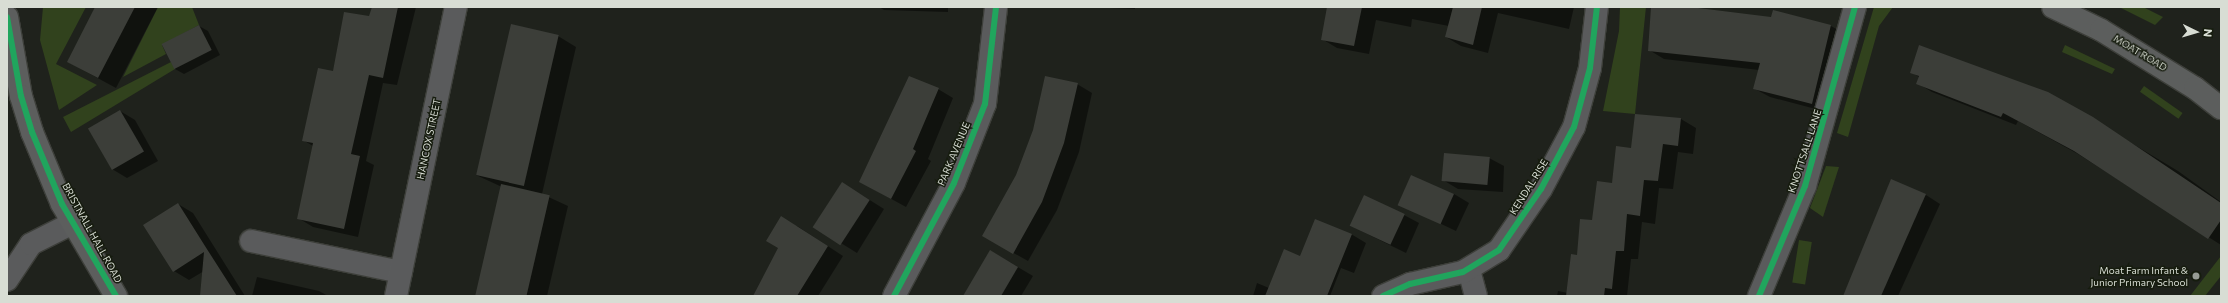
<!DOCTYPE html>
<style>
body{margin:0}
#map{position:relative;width:2228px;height:303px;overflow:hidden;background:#1f221c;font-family:Commissioner,sans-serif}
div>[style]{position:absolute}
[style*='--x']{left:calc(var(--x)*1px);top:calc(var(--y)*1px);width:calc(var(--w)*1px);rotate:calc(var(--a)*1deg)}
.green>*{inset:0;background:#31421d;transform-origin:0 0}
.shadow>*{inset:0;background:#0007}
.building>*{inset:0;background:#3c3e39;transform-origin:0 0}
.roads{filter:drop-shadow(1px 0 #3d3f3a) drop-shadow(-1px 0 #3d3f3a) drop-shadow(0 1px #3d3f3a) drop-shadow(0 -1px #3d3f3a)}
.street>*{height:22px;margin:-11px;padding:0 11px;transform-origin:11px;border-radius:11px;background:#5a5b5c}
.secondary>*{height:22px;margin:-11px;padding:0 11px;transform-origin:11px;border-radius:11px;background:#5c5e5d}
.cycleway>*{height:6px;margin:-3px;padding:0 3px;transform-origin:3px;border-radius:3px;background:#20a55d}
.dots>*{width:11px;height:11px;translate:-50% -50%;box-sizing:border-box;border:2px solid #161c0e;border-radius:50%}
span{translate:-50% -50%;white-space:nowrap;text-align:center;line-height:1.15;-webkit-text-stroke:3px #161c0e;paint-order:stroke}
.street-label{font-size:10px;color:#d8ddd4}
.poi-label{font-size:10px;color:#d8ddd4}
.right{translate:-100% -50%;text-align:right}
.frame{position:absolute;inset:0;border:8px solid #d8ddd4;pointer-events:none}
.north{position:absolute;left:2176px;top:12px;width:40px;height:40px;-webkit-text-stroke:3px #161c0e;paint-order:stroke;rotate:95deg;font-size:11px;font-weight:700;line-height:16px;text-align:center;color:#d8ddd4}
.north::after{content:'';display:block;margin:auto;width:14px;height:18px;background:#d8ddd4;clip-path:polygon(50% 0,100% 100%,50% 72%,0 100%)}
</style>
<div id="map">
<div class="green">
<div style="clip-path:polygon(43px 7px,86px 7px,56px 64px,97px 85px,59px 110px,40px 40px)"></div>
<div style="clip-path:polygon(158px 7px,192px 7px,199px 25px,162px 45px,166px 54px,123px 77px)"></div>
<div style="clip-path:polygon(1620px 7px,1646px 7px,1635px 114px,1603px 111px,1619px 31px)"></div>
<div style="clip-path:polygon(1874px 7px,1893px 7px,1879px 26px,1848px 137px,1837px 133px)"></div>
<div style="clip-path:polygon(2119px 7px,2143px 7px,2163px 17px,2155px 25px)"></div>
<div style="clip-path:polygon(2065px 45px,2115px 69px,2112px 74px,2062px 52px)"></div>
<div style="clip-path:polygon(171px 62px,175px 69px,71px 132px,63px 117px)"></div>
<div style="left:2144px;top:86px;width:47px;height:7px;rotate:35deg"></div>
<div style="clip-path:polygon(1826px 166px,1839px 167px,1823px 217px,1810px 208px)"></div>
<div style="left:1799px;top:240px;width:13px;height:43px;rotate:9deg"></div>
<div style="clip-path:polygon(2221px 256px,2221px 276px,2205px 296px,2190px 296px)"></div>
</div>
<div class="shadow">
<div style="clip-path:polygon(96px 7px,158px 7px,116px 88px,68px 62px)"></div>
<div style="clip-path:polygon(373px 7px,416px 7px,397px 85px,383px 83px,366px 161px,374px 165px,358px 237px,313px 227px,298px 218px,313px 146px,303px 140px,334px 72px,370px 18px)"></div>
<div style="clip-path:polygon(879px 7px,948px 7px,948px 12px,884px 10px)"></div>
<div style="clip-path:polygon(1084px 7px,1135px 7px,1135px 9px)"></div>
<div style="clip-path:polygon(1328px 7px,1574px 7px,1569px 29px,1498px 13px,1488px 53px,1461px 46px,1446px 37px,1449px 26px,1412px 19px,1411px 27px,1376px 20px,1369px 54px,1337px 48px,1322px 39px)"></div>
<div style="clip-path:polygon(1652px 7px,1831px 26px,1845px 34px,1827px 112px,1770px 97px,1755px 89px,1759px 70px,1664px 59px,1649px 50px)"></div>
<div style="clip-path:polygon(199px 26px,208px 31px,220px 55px,184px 74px,175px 69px)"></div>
<div style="clip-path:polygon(558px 36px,576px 47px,542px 194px,568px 206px,547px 296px,477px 296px,502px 187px,476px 175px)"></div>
<div style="clip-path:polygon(1911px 72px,2063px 102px,2178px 171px,2221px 202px,2221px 245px,2078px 154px,2018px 121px,2016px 125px,1932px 92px,1917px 83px,1919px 77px)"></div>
<div style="clip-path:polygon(1077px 84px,1092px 93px,1079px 152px,1057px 210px,1028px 261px,983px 236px)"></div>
<div style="clip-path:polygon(938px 89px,953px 98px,928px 159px,931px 161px,906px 207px,875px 190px)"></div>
<div style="clip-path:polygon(120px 111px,135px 120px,158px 161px,127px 178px,112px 169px)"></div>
<div style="clip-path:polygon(1681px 119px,1696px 128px,1693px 154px,1678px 152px,1673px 189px,1659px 188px,1655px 224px,1642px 222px,1638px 259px,1631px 259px,1627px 296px,1557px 296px,1558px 291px,1568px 293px,1593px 221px,1632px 149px)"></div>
<div style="clip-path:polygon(1489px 158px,1504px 166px,1503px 192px,1458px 189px,1443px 180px)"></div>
<div style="clip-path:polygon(857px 192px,884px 209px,857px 253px,815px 227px)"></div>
<div style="clip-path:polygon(1454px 194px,1469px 203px,1456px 231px,1399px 204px)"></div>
<div style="clip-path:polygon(1926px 195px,1940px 204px,1898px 296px,1843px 296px,1870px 238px)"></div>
<div style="clip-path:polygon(178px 204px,193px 213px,245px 296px,201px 296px,204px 271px,189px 280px,174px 271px)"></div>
<div style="clip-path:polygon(1404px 215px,1419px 223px,1406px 253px,1351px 226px)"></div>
<div style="clip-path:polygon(797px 226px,843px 256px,818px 296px,754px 296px)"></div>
<div style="clip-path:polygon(1351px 234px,1366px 243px,1354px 273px,1341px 268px,1330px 296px,1253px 296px,1257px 283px,1269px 288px,1301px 257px)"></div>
<div style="clip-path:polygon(991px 251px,1033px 276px,1021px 296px,965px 296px)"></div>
<div style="clip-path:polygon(257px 277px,319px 291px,328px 296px,252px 296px)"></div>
</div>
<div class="building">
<div style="clip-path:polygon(95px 7px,135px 7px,98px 78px,67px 62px)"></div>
<div style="clip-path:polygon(372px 7px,398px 7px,383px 78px,369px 75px,351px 154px,360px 156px,344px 229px,297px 219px,313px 143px,302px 141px,318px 68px,333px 71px,344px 12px,369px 16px)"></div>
<div style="clip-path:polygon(1327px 7px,1362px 7px,1354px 46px,1321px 40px)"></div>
<div style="clip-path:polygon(1453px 7px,1482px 7px,1473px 45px,1445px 37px)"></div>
<div style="clip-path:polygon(1651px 7px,1690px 7px,1771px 17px,1773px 10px,1831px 25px,1812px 104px,1753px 89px,1760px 63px,1648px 51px)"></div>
<div style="left:511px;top:24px;width:49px;height:155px;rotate:13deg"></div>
<div style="left:199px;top:25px;width:28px;height:42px;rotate:63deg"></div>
<div style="clip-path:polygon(1919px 45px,2048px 92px,2093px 117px,2221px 203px,2221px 220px,2208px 239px,2074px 151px,2003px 113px,2001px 117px,1916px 84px,1919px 76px,1910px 73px)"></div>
<div style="clip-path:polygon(909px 76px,939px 88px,913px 149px,916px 151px,891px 199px,859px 182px)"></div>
<div style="clip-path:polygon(1045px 76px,1078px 83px,1064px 143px,1042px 202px,1013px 254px,982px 236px,1016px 175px,1033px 130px)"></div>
<div style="left:120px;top:110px;width:48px;height:37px;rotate:60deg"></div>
<div style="clip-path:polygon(1635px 114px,1681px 118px,1678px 146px,1663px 144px,1658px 181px,1644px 180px,1640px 216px,1627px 214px,1624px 251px,1616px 251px,1612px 289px,1605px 288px,1604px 296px,1566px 296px,1571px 254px,1577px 255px,1580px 219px,1592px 220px,1597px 181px,1612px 183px,1616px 146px,1631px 148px)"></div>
<div style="left:1444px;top:153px;width:46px;height:28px;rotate:5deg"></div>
<div style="left:1411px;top:175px;width:47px;height:33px;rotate:24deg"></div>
<div style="clip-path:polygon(1891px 179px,1926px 194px,1881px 296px,1843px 296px)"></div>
<div style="left:842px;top:182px;width:33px;height:54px;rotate:33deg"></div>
<div style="left:501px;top:184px;width:50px;height:115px;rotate:13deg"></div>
<div style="left:1364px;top:195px;width:45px;height:34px;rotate:25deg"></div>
<div style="clip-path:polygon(178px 203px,205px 246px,237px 296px,200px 296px,204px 252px,173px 272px,143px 225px)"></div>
<div style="clip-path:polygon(781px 216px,828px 246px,797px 296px,753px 296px,778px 248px,766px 241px)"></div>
<div style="clip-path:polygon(1315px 219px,1352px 234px,1327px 296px,1265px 296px,1284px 249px,1300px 256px)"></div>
<div style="clip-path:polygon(990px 250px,1018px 267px,1001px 296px,963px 296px)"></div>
</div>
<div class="roads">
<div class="street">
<div style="--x:251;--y:241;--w:153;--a:11.7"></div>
<div style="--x:1469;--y:270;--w:27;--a:75"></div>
<div style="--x:7;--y:280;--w:43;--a:-56.3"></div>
<div style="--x:31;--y:244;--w:47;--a:-26.6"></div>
<div style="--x:396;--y:296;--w:295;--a:-78.3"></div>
<div style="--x:894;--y:296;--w:128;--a:-62"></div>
<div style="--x:954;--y:183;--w:85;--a:-68.6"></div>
<div style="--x:985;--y:104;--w:98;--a:-83.5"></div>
<div style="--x:1383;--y:296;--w:30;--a:-24"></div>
<div style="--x:1410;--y:284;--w:54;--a:-12.8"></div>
<div style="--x:1463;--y:272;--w:42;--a:-31.4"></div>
<div style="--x:1499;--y:250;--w:74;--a:-55.5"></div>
<div style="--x:1541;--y:189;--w:70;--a:-62"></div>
<div style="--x:1574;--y:127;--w:61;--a:-74.8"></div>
<div style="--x:1590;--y:68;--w:61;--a:-83.5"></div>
<div style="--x:1759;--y:296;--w:119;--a:-67.3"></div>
<div style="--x:1805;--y:186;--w:186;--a:-74.4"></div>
</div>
<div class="secondary">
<div style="--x:2053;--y:7;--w:53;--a:25.6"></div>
<div style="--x:2101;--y:30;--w:110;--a:31.7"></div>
<div style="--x:2195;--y:88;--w:33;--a:38"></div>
<div style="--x:7;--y:17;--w:80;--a:80"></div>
<div style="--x:21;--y:96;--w:38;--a:73"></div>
<div style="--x:32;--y:132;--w:78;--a:67.4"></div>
<div style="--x:62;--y:204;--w:107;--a:59.6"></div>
</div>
</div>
<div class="cycleway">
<div style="--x:7;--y:17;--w:80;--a:80"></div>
<div style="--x:21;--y:96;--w:38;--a:73"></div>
<div style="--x:32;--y:132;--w:78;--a:67.4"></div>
<div style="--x:62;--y:204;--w:107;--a:59.6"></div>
<div style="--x:894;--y:296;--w:128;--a:-62"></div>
<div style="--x:954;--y:183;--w:85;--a:-68.6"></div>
<div style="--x:985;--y:104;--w:98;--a:-83.5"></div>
<div style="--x:1383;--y:296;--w:30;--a:-24"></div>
<div style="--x:1410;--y:284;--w:54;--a:-12.8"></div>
<div style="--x:1463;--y:272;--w:42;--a:-31.4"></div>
<div style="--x:1499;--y:250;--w:74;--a:-55.5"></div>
<div style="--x:1541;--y:189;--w:70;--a:-62"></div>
<div style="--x:1574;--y:127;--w:61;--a:-74.8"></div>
<div style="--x:1590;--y:68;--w:61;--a:-83.5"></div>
<div style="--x:1759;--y:296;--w:119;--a:-67.3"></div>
<div style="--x:1805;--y:186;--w:186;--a:-74.4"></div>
</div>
<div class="dots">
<div style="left:2196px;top:276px;background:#979c94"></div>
</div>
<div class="street-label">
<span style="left:2140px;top:53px;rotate:31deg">MOAT ROAD</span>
<span style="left:429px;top:139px;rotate:-78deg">HANCOX STREET</span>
<span style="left:1805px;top:151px;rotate:-72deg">KNOTTSALL LANE</span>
<span style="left:954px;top:154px;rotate:-67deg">PARK AVENUE</span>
<span style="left:1529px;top:187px;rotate:-58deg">KENDAL RISE</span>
<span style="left:92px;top:233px;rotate:61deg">BRISTNALL HALL ROAD</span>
</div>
<div class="poi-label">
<span class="right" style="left:2188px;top:276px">Moat Farm Infant &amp;<br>Junior Primary School</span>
</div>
<div class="frame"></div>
<div class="north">N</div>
</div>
